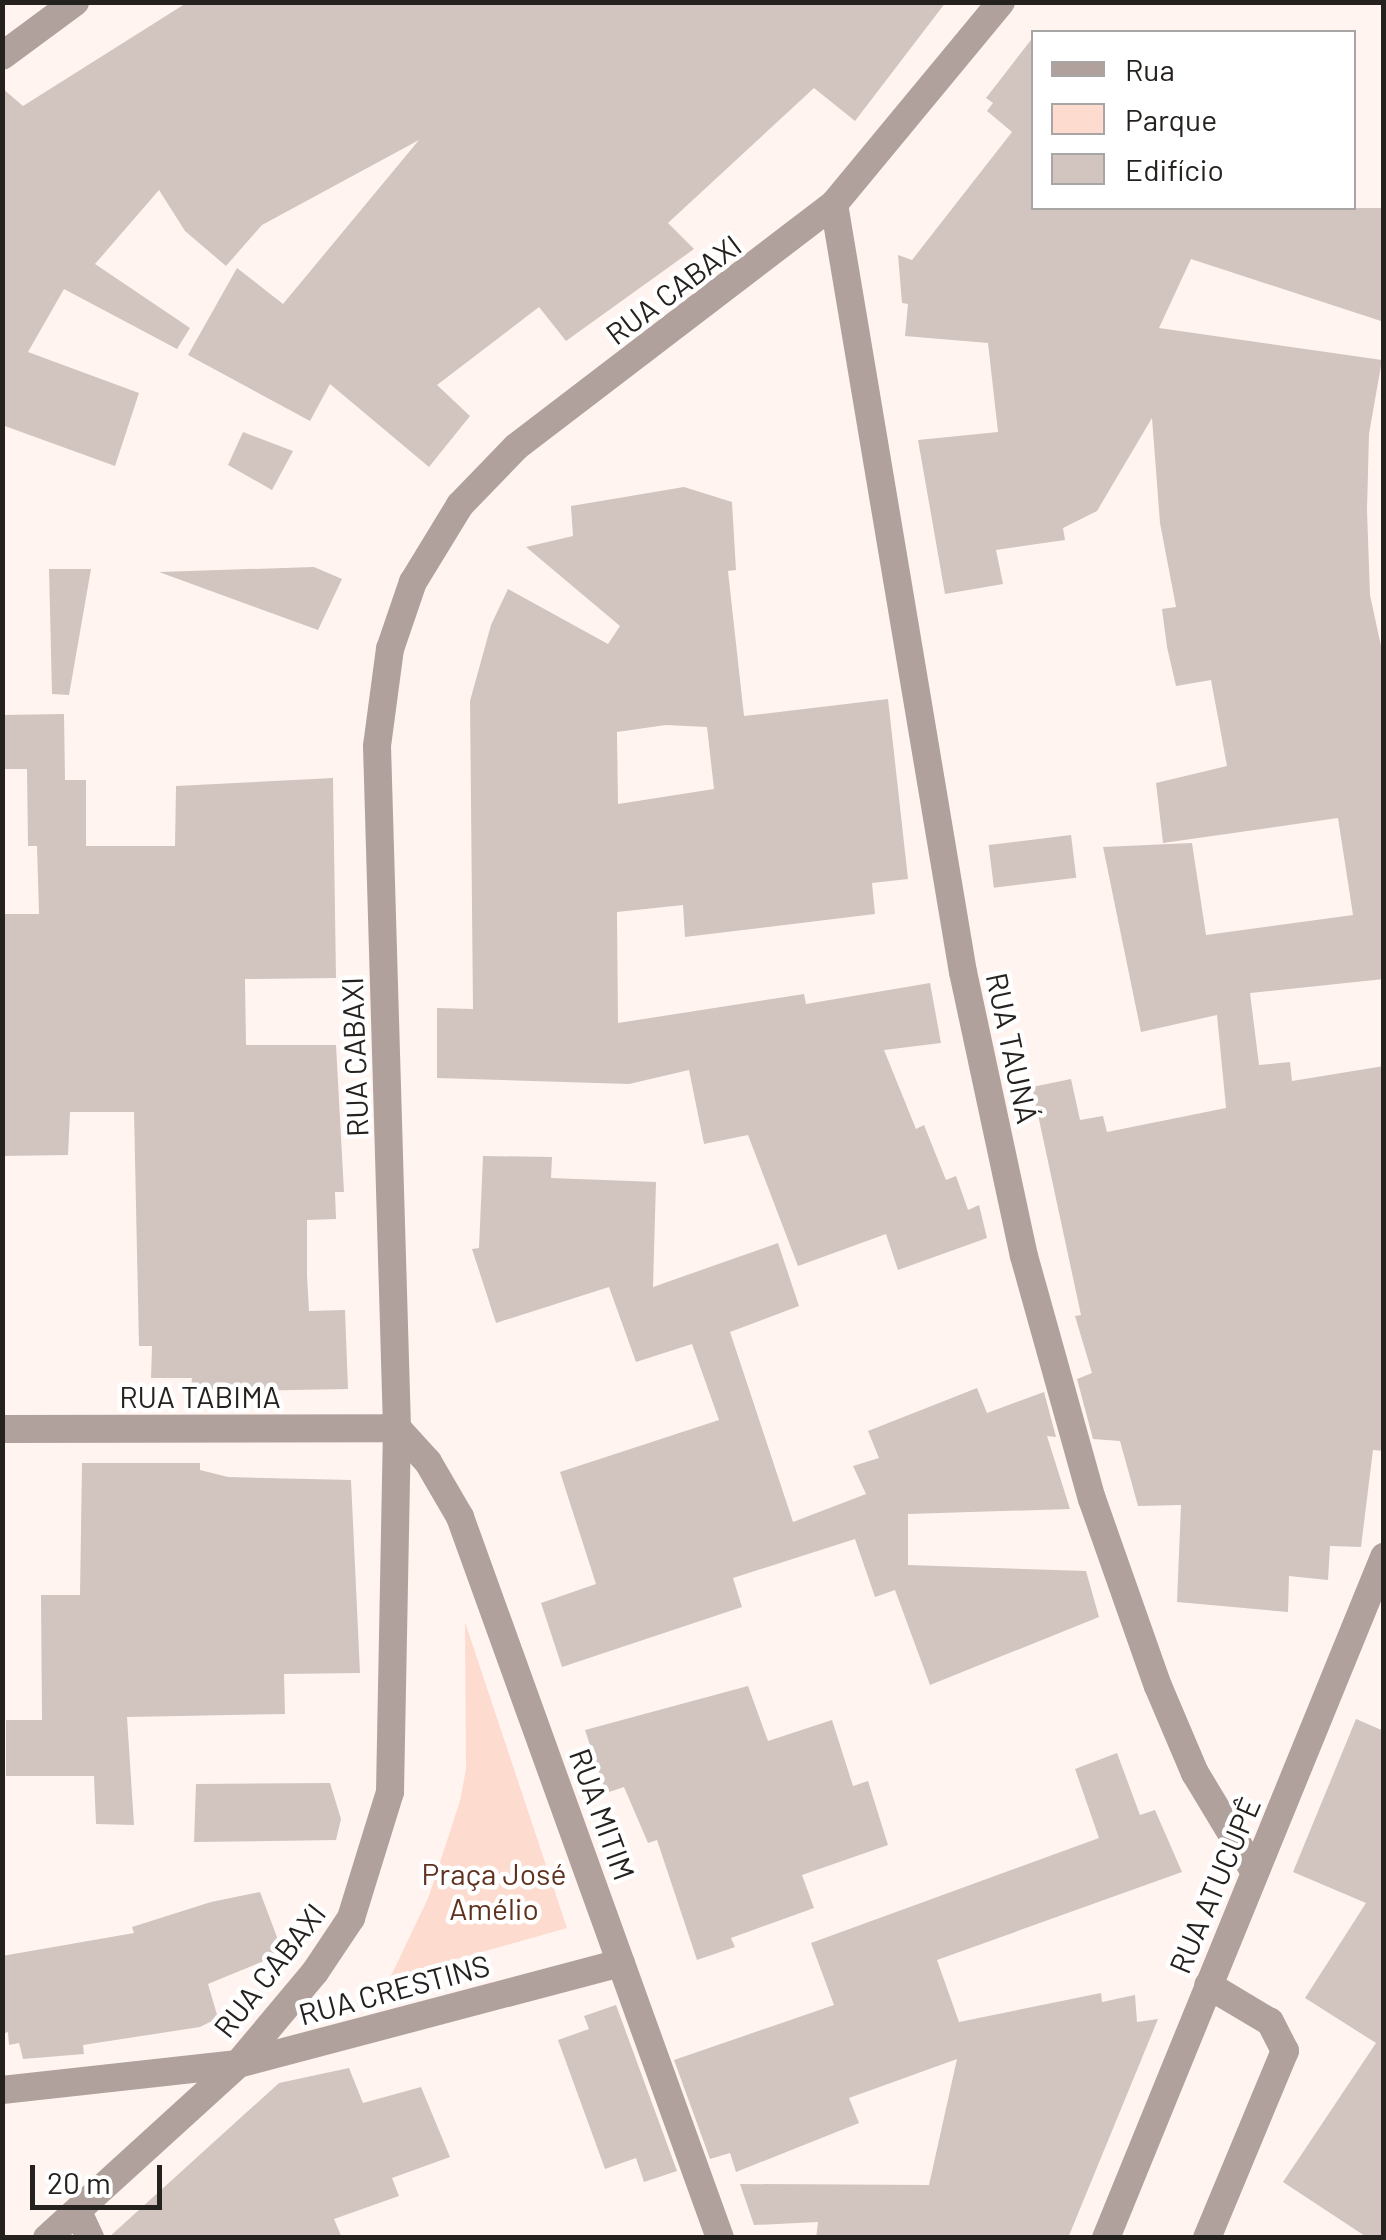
<!DOCTYPE html>
<meta charset="utf-8">
<style>
body{margin:0}
#map{position:relative;width:1386px;height:2240px;overflow:hidden;background:#fff4f0;font-family:Barlow,sans-serif}
div>[style]{position:absolute}
[style*='--x']{left:calc(var(--x)*1px);top:calc(var(--y)*1px);width:calc(var(--w)*1px);rotate:calc(var(--a)*1deg)}
.green>*{inset:0;background:#fddbce}
.building>*{inset:0;background:#d2c5c0;transform-origin:0 0}
.minor>*{height:28px;margin:-14px;padding:0 14px;transform-origin:14px;border-radius:14px;background:#b0a19c}
.tertiary>*{height:28px;margin:-14px;padding:0 14px;transform-origin:14px;border-radius:14px;background:#b0a19c}
span{translate:-50% -50%;white-space:nowrap;text-align:center;line-height:1.15;-webkit-text-stroke:9px #fff;paint-order:stroke}
.street-label{font-size:30px;color:#25211f}
.park-label{font-size:30px;color:#5f311f}
.frame{position:absolute;inset:0;border:5px solid #25211f;pointer-events:none}
.legend{position:absolute;left:1031px;top:30px;width:325px;height:180px;box-sizing:border-box;background:#fff;border:2px solid #a8a6a5;margin:0;padding:12px 18px;list-style:none;font-size:30px;color:#25211f}
.legend li{display:flex;align-items:center;gap:20px;height:50px}
.legend b{width:50px;border:2px solid #a8a6a5}
.scale{position:absolute;left:30px;top:2165px;width:132px;height:45px;box-sizing:border-box;border:5px solid #25211f;border-top:0;padding-left:12px;font-size:30px;line-height:35px;white-space:nowrap;color:#25211f;-webkit-text-stroke:8px #fff;paint-order:stroke}
</style>
<div id="map">
<div class="green">
<div style="clip-path:polygon(465px 1622px,567px 1928px,390px 1978px,429px 1896px,460px 1801px,466px 1769px)"></div>
</div>
<div class="building">
<div style="clip-path:polygon(188px 2px,946px 2px,855px 121px,814px 88px,668px 223px,694px 249px,566px 341px,539px 307px,437px 385px,470px 416px,429px 467px,330px 384px,310px 421px,188px 355px,237px 268px,283px 304px,419px 140px,262px 225px,226px 266px,185px 231px,159px 190px,95px 264px,190px 328px,177px 349px,64px 289px,28px 352px,139px 393px,115px 466px,2px 425px,2px 88px,23px 106px)"></div>
<div style="clip-path:polygon(1034px 36px,1034px 208px,1384px 208px,1384px 322px,1191px 259px,1159px 328px,1382px 360px,1369px 434px,1367px 510px,1370px 595px,1384px 660px,1384px 979px,1250px 993px,1259px 1065px,1290px 1062px,1292px 1081px,1384px 1066px,1384px 1451px,1373px 1450px,1361px 1547px,1330px 1546px,1328px 1580px,1289px 1576px,1288px 1612px,1177px 1602px,1181px 1505px,1138px 1506px,1120px 1441px,1093px 1439px,1077px 1379px,1092px 1373px,1075px 1316px,1081px 1315px,1032px 1087px,1071px 1079px,1080px 1120px,1103px 1116px,1107px 1132px,1226px 1108px,1217px 1015px,1141px 1032px,1103px 847px,1192px 843px,1206px 935px,1353px 915px,1338px 818px,1163px 843px,1156px 783px,1227px 766px,1211px 680px,1176px 686px,1167px 647px,1162px 609px,1176px 607px,1160px 523px,1152px 418px,1097px 511px,1063px 528px,1065px 540px,996px 550px,1003px 584px,945px 594px,918px 440px,998px 432px,988px 343px,905px 336px,908px 304px,902px 303px,898px 255px,912px 260px,1012px 132px,987px 111px,993px 103px,986px 98px)"></div>
<div style="clip-path:polygon(243px 432px,293px 451px,272px 490px,228px 465px)"></div>
<div style="clip-path:polygon(evenodd,684px 487px,732px 502px,736px 570px,728px 571px,744px 716px,888px 699px,908px 879px,872px 883px,875px 914px,685px 937px,683px 905px,617px 912px,618px 1023px,804px 994px,806px 1004px,930px 983px,941px 1043px,884px 1050px,916px 1129px,924px 1125px,946px 1180px,956px 1176px,968px 1210px,979px 1205px,987px 1238px,898px 1270px,886px 1234px,798px 1266px,748px 1135px,704px 1144px,689px 1070px,629px 1084px,437px 1078px,437px 1008px,473px 1009px,470px 701px,491px 625px,508px 589px,608px 644px,620px 626px,526px 547px,573px 536px,571px 506px,684px 487px,666px 725px,707px 727px,714px 789px,618px 804px,617px 732px,666px 725px)"></div>
<div style="clip-path:polygon(314px 567px,342px 579px,318px 630px,159px 572px)"></div>
<div style="clip-path:polygon(49px 569px,91px 569px,69px 695px,52px 694px)"></div>
<div style="clip-path:polygon(64px 714px,65px 780px,86px 780px,86px 846px,175px 846px,176px 786px,333px 778px,336px 978px,245px 979px,246px 1045px,336px 1045px,344px 1192px,335px 1192px,336px 1219px,307px 1220px,307px 1276px,309px 1311px,345px 1310px,348px 1389px,240px 1391px,191px 1388px,192px 1378px,151px 1378px,152px 1346px,139px 1346px,134px 1112px,70px 1112px,68px 1155px,2px 1156px,2px 914px,39px 914px,37px 846px,28px 846px,27px 769px,2px 769px,2px 715px)"></div>
<div style="left:1071px;top:835px;width:43px;height:83px;rotate:83deg"></div>
<div style="clip-path:polygon(483px 1156px,552px 1157px,551px 1178px,656px 1182px,653px 1287px,778px 1243px,799px 1306px,730px 1332px,793px 1522px,866px 1494px,853px 1466px,879px 1458px,868px 1431px,977px 1388px,987px 1413px,1044px 1392px,1056px 1437px,1047px 1436px,1070px 1509px,908px 1514px,908px 1565px,1086px 1571px,1099px 1617px,930px 1685px,895px 1590px,875px 1597px,855px 1539px,733px 1578px,742px 1607px,562px 1667px,541px 1603px,596px 1584px,560px 1472px,719px 1420px,692px 1344px,636px 1362px,609px 1287px,496px 1323px,472px 1249px,479px 1248px)"></div>
<div style="clip-path:polygon(82px 1463px,200px 1463px,200px 1470px,228px 1477px,351px 1480px,360px 1673px,284px 1674px,285px 1714px,127px 1717px,134px 1825px,96px 1824px,94px 1776px,6px 1776px,6px 1720px,42px 1720px,41px 1595px,80px 1595px)"></div>
<div style="clip-path:polygon(748px 1686px,768px 1741px,832px 1720px,853px 1786px,868px 1781px,888px 1845px,802px 1875px,814px 1908px,731px 1938px,735px 1947px,697px 1960px,657px 1840px,648px 1843px,624px 1787px,606px 1793px,585px 1730px)"></div>
<div style="clip-path:polygon(1356px 1719px,1384px 1731px,1384px 2238px,1368px 2238px,1283px 2182px,1376px 2043px,1305px 1998px,1366px 1903px,1293px 1872px)"></div>
<div style="clip-path:polygon(1117px 1753px,1140px 1815px,1155px 1810px,1182px 1872px,937px 1960px,959px 2022px,1101px 1993px,1102px 2002px,1135px 1995px,1137px 2022px,1158px 2019px,1068px 2238px,816px 2238px,818px 2222px,754px 2225px,740px 2184px,929px 2185px,957px 2059px,849px 2098px,859px 2123px,736px 2172px,730px 2153px,710px 2159px,674px 2060px,834px 2005px,811px 1943px,1099px 1838px,1075px 1769px)"></div>
<div style="clip-path:polygon(330px 1783px,341px 1819px,336px 1840px,194px 1842px,196px 1784px)"></div>
<div style="clip-path:polygon(260px 1892px,283px 1953px,208px 1984px,218px 2018px,200px 2027px,83px 2045px,84px 2054px,23px 2059px,19px 2043px,9px 2045px,8px 2032px,2px 2034px,2px 1956px,134px 1933px,132px 1927px,211px 1902px)"></div>
<div style="clip-path:polygon(616px 2005px,677px 2171px,644px 2182px,636px 2158px,605px 2169px,558px 2040px,589px 2029px,584px 2016px)"></div>
<div style="clip-path:polygon(349px 2068px,363px 2103px,421px 2087px,450px 2157px,392px 2178px,399px 2196px,334px 2219px,342px 2238px,108px 2238px,279px 2083px)"></div>
</div>
<div class="minor">
<div style="--x:2;--y:56;--w:91;--a:-36.5"></div>
<div style="--x:834;--y:204;--w:779;--a:80.47"></div>
<div style="--x:963;--y:972;--w:290;--a:77.9"></div>
<div style="--x:1024;--y:1256;--w:252;--a:74.4"></div>
<div style="--x:1092;--y:1499;--w:198;--a:70.6"></div>
<div style="--x:1158;--y:1686;--w:95;--a:67"></div>
<div style="--x:1195;--y:1773;--w:112;--a:58.9"></div>
<div style="--x:397;--y:1428;--w:46;--a:47.6"></div>
<div style="--x:428;--y:1462;--w:64;--a:59.8"></div>
<div style="--x:460;--y:1517;--w:766;--a:70.17"></div>
<div style="--x:2;--y:2090;--w:237;--a:-6.3"></div>
<div style="--x:238;--y:2064;--w:396;--a:-14.8"></div>
<div style="--x:78;--y:2212;--w:29;--a:65"></div>
<div style="--x:1106;--y:2238;--w:736;--a:-67.79"></div>
<div style="--x:1207;--y:2238;--w:203;--a:-67.4"></div>
<div style="--x:1285;--y:2051;--w:33;--a:-117"></div>
<div style="--x:1270;--y:2022;--w:72;--a:-149.2"></div>
</div>
<div class="tertiary">
<div style="--x:2;--y:1429;--w:395;--a:-0.1"></div>
<div style="--x:47;--y:2238;--w:258;--a:-42.3"></div>
<div style="--x:238;--y:2064;--w:120;--a:-50.1"></div>
<div style="--x:315;--y:1972;--w:65;--a:-56.3"></div>
<div style="--x:351;--y:1918;--w:132;--a:-72.8"></div>
<div style="--x:390;--y:1792;--w:364;--a:-88.9"></div>
<div style="--x:397;--y:1428;--w:682;--a:-91.68"></div>
<div style="--x:377;--y:746;--w:98;--a:-82.4"></div>
<div style="--x:390;--y:649;--w:71;--a:-71.1"></div>
<div style="--x:413;--y:582;--w:90;--a:-58.6"></div>
<div style="--x:460;--y:505;--w:81;--a:-46"></div>
<div style="--x:516;--y:447;--w:400;--a:-37.4"></div>
<div style="--x:834;--y:204;--w:262;--a:-50.4"></div>
</div>
<div class="street-label">
<span style="left:673px;top:289px;rotate:-37deg">RUA CABAXI</span>
<span style="left:1013px;top:1048px;rotate:78deg">RUA TAUNÁ</span>
<span style="left:354px;top:1057px;rotate:-92deg">RUA CABAXI</span>
<span style="left:200px;top:1396px">RUA TABIMA</span>
<span style="left:603px;top:1814px;rotate:70deg">RUA MITIM</span>
<span style="left:1214px;top:1885px;rotate:-67deg">RUA ATUCUPÊ</span>
<span style="left:269px;top:1970px;rotate:-52deg">RUA CABAXI</span>
<span style="left:394px;top:1989px;rotate:-15deg">RUA CRESTINS</span>
</div>
<div class="park-label">
<span style="left:494px;top:1890px">Praça José<br>Amélio</span>
</div>
<div class="frame"></div>
<ul class="legend">
<li><b style="height:12px;background:#b0a19c"></b>Rua</li>
<li><b style="height:28px;background:#fddbce"></b>Parque</li>
<li><b style="height:28px;background:#d2c5c0"></b>Edifício</li>
</ul>
<div class="scale">20 m</div>
</div>
